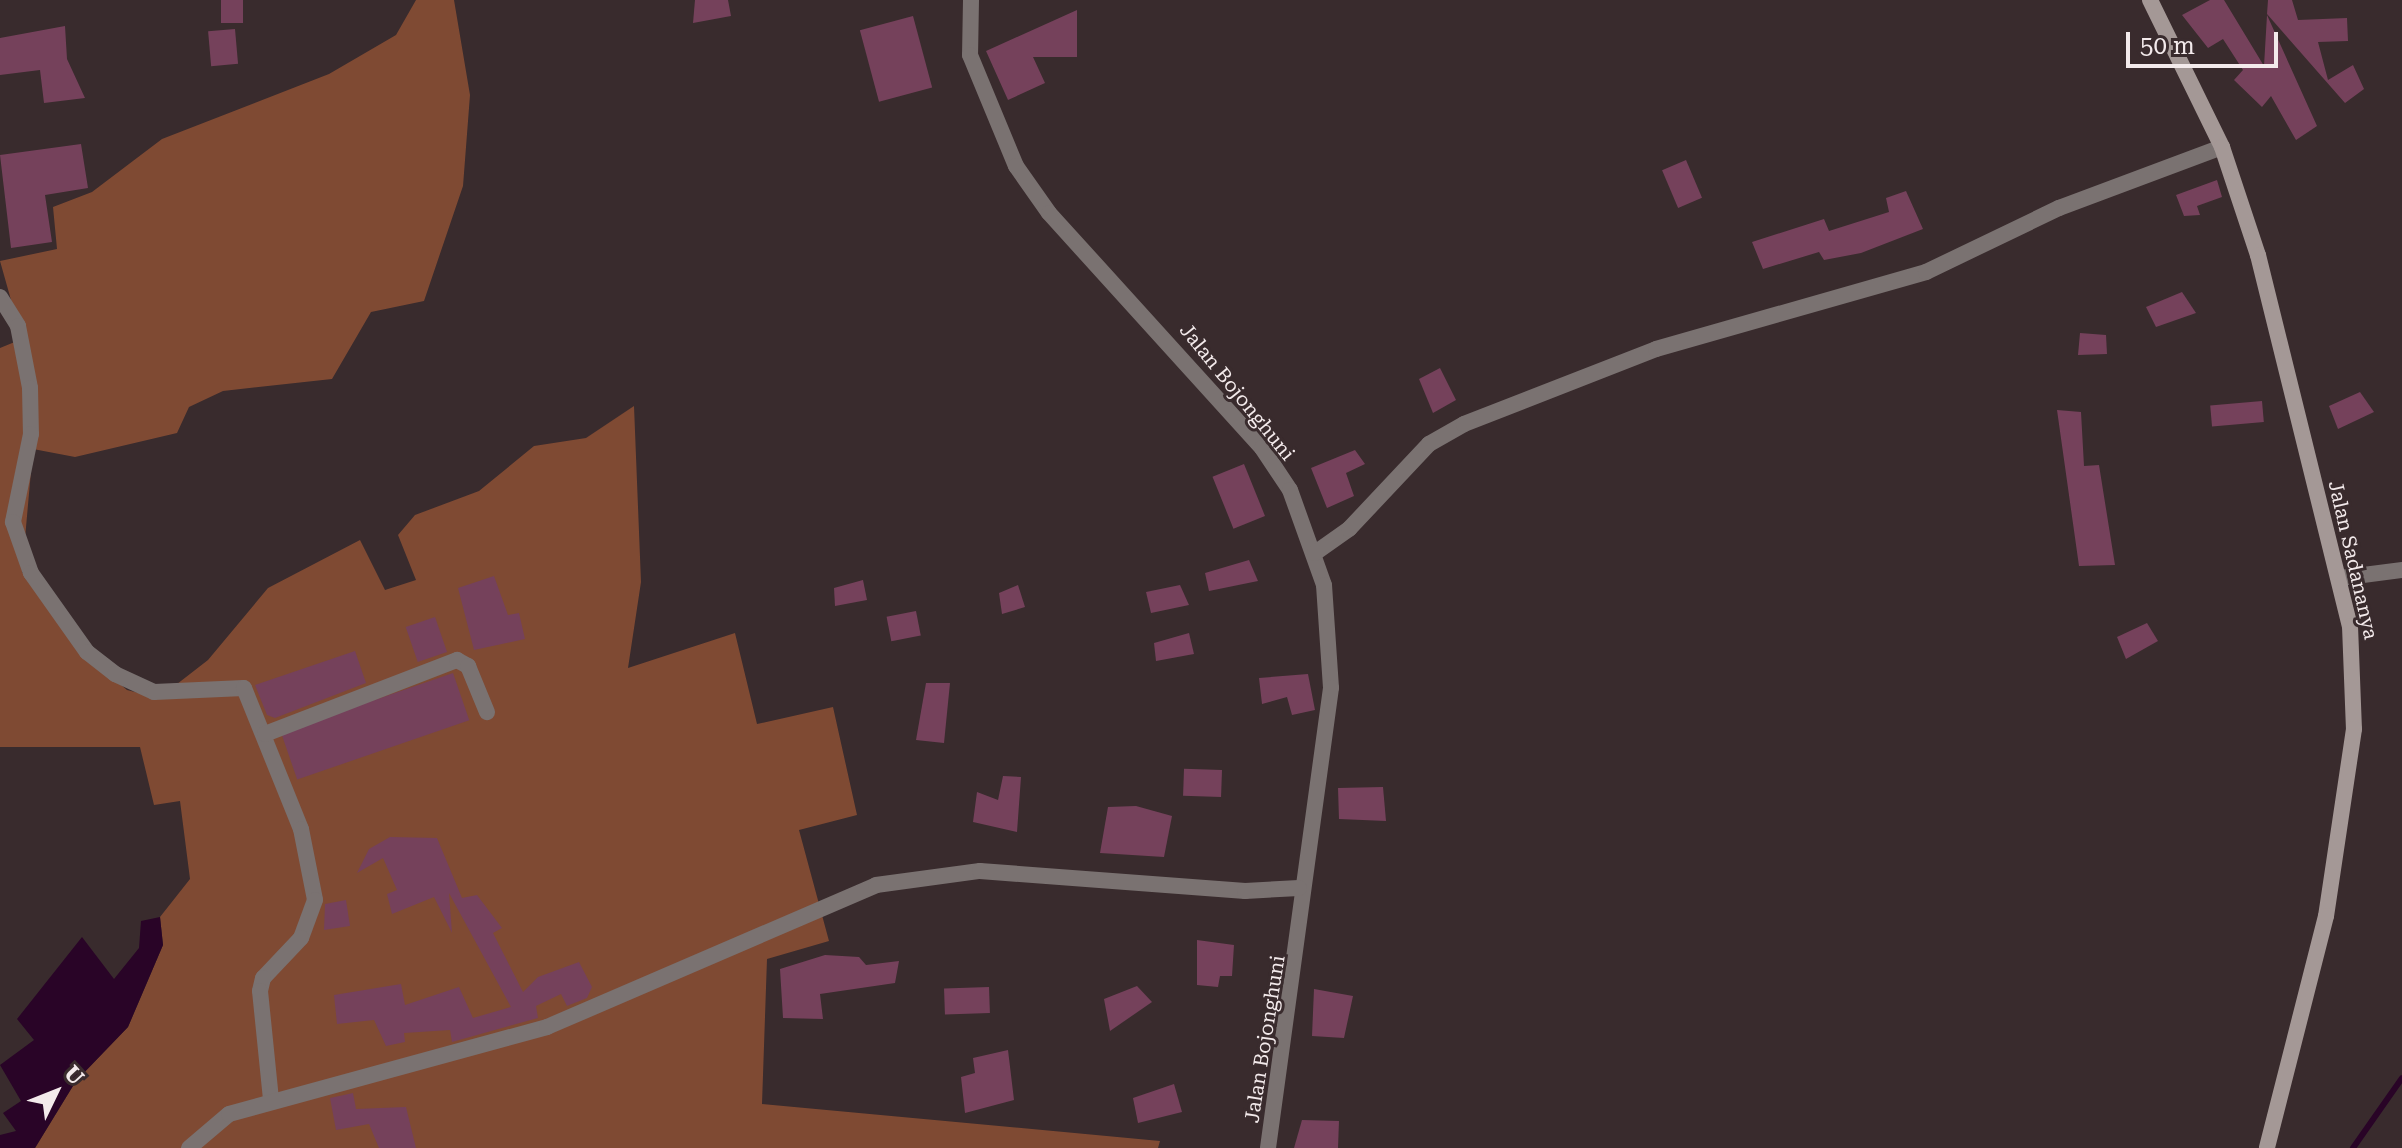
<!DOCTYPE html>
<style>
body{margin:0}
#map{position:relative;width:2402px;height:1148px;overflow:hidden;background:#392b2d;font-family:"Roboto Serif",serif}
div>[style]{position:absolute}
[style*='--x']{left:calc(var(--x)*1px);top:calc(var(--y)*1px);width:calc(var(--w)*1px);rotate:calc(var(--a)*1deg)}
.forest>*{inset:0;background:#7f4a33}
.water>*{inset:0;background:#290427}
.stream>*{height:6px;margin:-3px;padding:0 3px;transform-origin:3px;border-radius:3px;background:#290427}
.building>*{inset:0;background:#75415b;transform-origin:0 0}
.street>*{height:16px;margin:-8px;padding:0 8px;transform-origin:8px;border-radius:8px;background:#7a7271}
.secondary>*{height:16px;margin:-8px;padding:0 8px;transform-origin:8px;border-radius:8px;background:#a49896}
span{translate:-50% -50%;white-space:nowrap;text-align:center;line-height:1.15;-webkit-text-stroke:6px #392b2d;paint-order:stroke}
.street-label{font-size:20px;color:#f3eaeb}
.north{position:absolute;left:16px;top:1052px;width:80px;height:80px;-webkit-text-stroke:6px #392b2d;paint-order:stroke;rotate:47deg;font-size:22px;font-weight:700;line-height:32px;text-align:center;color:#f3eaeb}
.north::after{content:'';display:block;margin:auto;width:28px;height:36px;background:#f3eaeb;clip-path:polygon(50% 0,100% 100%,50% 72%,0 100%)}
.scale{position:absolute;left:2126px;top:32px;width:152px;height:36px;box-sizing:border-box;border:4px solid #f3eaeb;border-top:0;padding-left:10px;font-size:24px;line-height:28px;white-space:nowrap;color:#f3eaeb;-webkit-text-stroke:6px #392b2d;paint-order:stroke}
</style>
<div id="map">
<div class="forest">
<div style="clip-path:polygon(416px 0,454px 0,470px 95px,463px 186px,424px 301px,371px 312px,332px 379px,223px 391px,189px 407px,177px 433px,75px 457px,33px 449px,22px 572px,83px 652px,127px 690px,159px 698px,208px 660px,268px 588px,360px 540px,385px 590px,416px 580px,398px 535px,415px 515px,479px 491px,534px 446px,586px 438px,634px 406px,641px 582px,628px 668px,735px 633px,757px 724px,833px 707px,857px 815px,799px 830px,829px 941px,767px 959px,762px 1104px,1160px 1141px,1158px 1148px,35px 1148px,76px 1081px,128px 1027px,163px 945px,160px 917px,190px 879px,180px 801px,154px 805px,140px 747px,0 747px,0 348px,22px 339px,0 261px,57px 249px,53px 207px,92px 192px,162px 139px,329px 74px,396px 35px)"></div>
</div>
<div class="water">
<div style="clip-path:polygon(160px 917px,163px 945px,128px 1027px,76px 1081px,35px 1148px,0 1148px,0 1135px,16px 1131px,3px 1113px,21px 1101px,0 1065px,34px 1040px,17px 1019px,82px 937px,114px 979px,139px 948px,141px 921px)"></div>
</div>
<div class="stream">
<div style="--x:2353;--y:1148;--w:85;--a:-55"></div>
</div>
<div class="building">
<div style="left:221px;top:0;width:22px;height:23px"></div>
<div style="clip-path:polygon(695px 0,728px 0,731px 16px,693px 23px)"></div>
<div style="clip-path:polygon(2210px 0,2224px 0,2264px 66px,2267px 15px,2317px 126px,2296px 140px,2271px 96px,2262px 107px,2234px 80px,2243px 70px,2223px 39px,2208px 48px,2182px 15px)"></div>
<div style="clip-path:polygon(2268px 0,2292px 0,2298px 20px,2347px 18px,2348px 41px,2318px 42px,2328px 80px,2353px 65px,2364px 89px,2345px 103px,2267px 14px)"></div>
<div style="clip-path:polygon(1077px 10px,1077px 57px,1033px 57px,1045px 83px,1008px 100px,986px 51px)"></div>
<div style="left:913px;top:16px;width:74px;height:55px;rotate:75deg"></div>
<div style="clip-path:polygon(65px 26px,67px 59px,85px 98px,44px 103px,40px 70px,0 75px,0 38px)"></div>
<div style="left:235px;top:29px;width:35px;height:27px;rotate:85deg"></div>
<div style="clip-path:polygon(81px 144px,88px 188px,45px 195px,52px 242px,11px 248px,0 155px)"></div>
<div style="left:1686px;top:160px;width:41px;height:26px;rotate:67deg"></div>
<div style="clip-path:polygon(2217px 180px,2222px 197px,2197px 206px,2200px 215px,2184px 216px,2176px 195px)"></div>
<div style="clip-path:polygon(1906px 191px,1923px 229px,1861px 253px,1824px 260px,1819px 252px,1763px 269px,1752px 242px,1824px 219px,1829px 231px,1889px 212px,1886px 198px)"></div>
<div style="clip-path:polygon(2182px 292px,2196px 313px,2156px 327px,2146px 307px)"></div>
<div style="clip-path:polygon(2080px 333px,2106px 335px,2107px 354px,2078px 355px)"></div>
<div style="clip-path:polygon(1440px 368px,1456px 400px,1433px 413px,1419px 379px)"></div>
<div style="clip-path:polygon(2360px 392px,2374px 412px,2338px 429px,2329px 406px)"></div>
<div style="left:2262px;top:401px;width:21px;height:52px;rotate:85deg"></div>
<div style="clip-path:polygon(2057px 410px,2081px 412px,2084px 466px,2099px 465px,2115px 565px,2079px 566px)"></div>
<div style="clip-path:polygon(1355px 450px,1365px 464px,1346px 473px,1354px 496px,1327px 508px,1311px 468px)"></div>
<div style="left:1244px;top:464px;width:56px;height:34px;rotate:68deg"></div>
<div style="clip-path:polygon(1249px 560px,1258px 581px,1209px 591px,1205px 573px)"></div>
<div style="clip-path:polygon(494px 576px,508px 615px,519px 613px,525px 639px,474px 650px,458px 588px)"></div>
<div style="clip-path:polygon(863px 580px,867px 600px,835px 606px,834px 588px)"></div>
<div style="clip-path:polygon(1018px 585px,1025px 607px,1002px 614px,999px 593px)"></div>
<div style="clip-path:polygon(1180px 585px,1189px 605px,1151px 613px,1146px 592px)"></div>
<div style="left:916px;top:611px;width:25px;height:30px;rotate:79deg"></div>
<div style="left:435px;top:617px;width:37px;height:31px;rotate:71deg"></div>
<div style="clip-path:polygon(2147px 623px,2158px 641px,2126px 659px,2117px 637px)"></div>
<div style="clip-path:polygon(1189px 633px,1194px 654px,1156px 661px,1154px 643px)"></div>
<div style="clip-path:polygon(355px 651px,366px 683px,275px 718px,267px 715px,255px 685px)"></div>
<div style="left:453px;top:673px;width:50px;height:182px;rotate:71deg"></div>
<div style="clip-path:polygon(1308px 674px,1315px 710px,1292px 715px,1287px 697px,1262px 704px,1259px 678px)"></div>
<div style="clip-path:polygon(926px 683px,950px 683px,944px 743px,916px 740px)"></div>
<div style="left:1222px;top:770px;width:27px;height:38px;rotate:92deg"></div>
<div style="clip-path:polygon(1003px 776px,1021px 777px,1017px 832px,973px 822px,977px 792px,998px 800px)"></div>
<div style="clip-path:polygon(1383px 787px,1386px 821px,1339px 819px,1338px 788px)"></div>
<div style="clip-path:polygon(1136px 806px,1172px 816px,1164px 857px,1100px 853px,1108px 807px)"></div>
<div style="clip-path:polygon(390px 837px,437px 838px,462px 898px,477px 895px,502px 928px,493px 933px,523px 992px,538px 977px,579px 962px,592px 987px,587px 998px,567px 1006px,561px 994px,536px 1006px,538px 1018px,452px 1042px,450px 1030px,404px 1033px,405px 1042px,386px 1046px,374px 1020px,337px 1024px,334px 995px,401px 984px,405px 1005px,459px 987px,473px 1018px,511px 1007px,449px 893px,452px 933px,434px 897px,392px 914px,387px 894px,397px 890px,383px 858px,357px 873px,369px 849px)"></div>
<div style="clip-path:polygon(346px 900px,350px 926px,324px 930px,325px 904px)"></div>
<div style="clip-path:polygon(1197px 940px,1234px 945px,1232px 976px,1220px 976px,1218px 987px,1197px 985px)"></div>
<div style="clip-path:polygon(825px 955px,859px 957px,866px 965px,899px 961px,895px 983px,820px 994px,823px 1019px,783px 1018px,780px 969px)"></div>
<div style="clip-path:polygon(1137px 986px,1152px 1002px,1110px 1031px,1104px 999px)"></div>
<div style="left:989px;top:987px;width:26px;height:45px;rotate:88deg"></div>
<div style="clip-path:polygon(1314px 989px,1353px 996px,1344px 1038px,1312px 1036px)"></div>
<div style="clip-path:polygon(1008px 1050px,1014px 1100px,965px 1113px,961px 1077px,975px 1073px,973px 1058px)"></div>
<div style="clip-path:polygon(1174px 1084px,1182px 1112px,1138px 1123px,1133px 1098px)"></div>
<div style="clip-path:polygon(353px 1093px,356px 1109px,406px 1107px,416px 1148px,379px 1148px,369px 1124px,336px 1130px,330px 1098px)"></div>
<div style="clip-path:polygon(1302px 1120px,1339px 1121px,1338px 1148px,1294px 1148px)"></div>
</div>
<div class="street">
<div style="--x:971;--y:0;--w:55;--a:91"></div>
<div style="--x:970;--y:55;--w:120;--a:67.5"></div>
<div style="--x:1016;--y:166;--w:57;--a:54.9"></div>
<div style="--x:1049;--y:213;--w:317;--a:47.8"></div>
<div style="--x:1262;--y:448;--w:50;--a:56.3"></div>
<div style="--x:1290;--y:490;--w:101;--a:70.3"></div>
<div style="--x:1324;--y:585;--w:103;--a:86.1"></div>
<div style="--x:1331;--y:688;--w:464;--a:97.8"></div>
<div style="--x:0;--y:297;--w:34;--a:58"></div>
<div style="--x:18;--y:326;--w:63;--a:79"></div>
<div style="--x:30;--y:388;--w:46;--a:88.8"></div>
<div style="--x:31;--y:434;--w:90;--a:101.6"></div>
<div style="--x:13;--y:522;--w:54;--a:70.6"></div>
<div style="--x:31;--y:573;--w:97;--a:54.7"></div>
<div style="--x:87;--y:652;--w:36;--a:38"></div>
<div style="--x:115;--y:674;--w:43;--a:24.8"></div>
<div style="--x:154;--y:692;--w:90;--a:-2.5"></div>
<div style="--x:244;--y:688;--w:152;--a:68"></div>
<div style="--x:301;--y:829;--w:72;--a:78.8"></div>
<div style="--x:315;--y:900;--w:40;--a:110.2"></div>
<div style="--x:301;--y:938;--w:55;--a:133.5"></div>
<div style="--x:263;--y:978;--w:13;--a:103"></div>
<div style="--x:260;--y:991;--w:109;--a:84.2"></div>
<div style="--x:1315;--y:553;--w:42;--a:-35.2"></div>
<div style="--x:1349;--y:529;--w:117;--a:-46.7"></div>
<div style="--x:1429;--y:444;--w:40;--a:-29.7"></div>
<div style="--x:1464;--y:424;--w:206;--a:-21.3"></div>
<div style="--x:1656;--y:349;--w:281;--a:-15.9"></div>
<div style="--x:1926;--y:272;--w:148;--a:-25.7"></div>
<div style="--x:2059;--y:208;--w:174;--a:-20.5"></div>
<div style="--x:2340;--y:578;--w:63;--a:-7.4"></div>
<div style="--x:265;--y:734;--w:206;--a:-21.1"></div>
<div style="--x:457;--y:660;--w:13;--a:29"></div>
<div style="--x:468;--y:666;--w:50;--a:67.6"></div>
<div style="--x:189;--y:1148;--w:52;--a:-40.4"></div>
<div style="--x:229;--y:1114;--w:330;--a:-15.3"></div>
<div style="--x:547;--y:1027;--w:358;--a:-23.3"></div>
<div style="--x:876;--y:885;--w:105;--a:-7.7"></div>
<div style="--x:980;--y:871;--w:266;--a:4.3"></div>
<div style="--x:1245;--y:891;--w:54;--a:-3.2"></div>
</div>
<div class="secondary">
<div style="--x:2150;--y:0;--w:164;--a:63.9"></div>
<div style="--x:2222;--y:147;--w:114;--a:71.6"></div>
<div style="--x:2258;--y:255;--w:382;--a:76.1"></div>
<div style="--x:2350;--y:626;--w:103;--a:87.8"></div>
<div style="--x:2354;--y:729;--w:189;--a:98.5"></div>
<div style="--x:2326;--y:916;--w:239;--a:104.3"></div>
</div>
<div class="street-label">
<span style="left:1237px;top:392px;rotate:51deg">Jalan Bojonghuni</span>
<span style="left:2353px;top:560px;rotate:77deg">Jalan Sadananya</span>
<span style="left:1265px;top:1039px;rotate:-81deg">Jalan Bojonghuni</span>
</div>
<div class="north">U</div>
<div class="scale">50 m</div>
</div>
